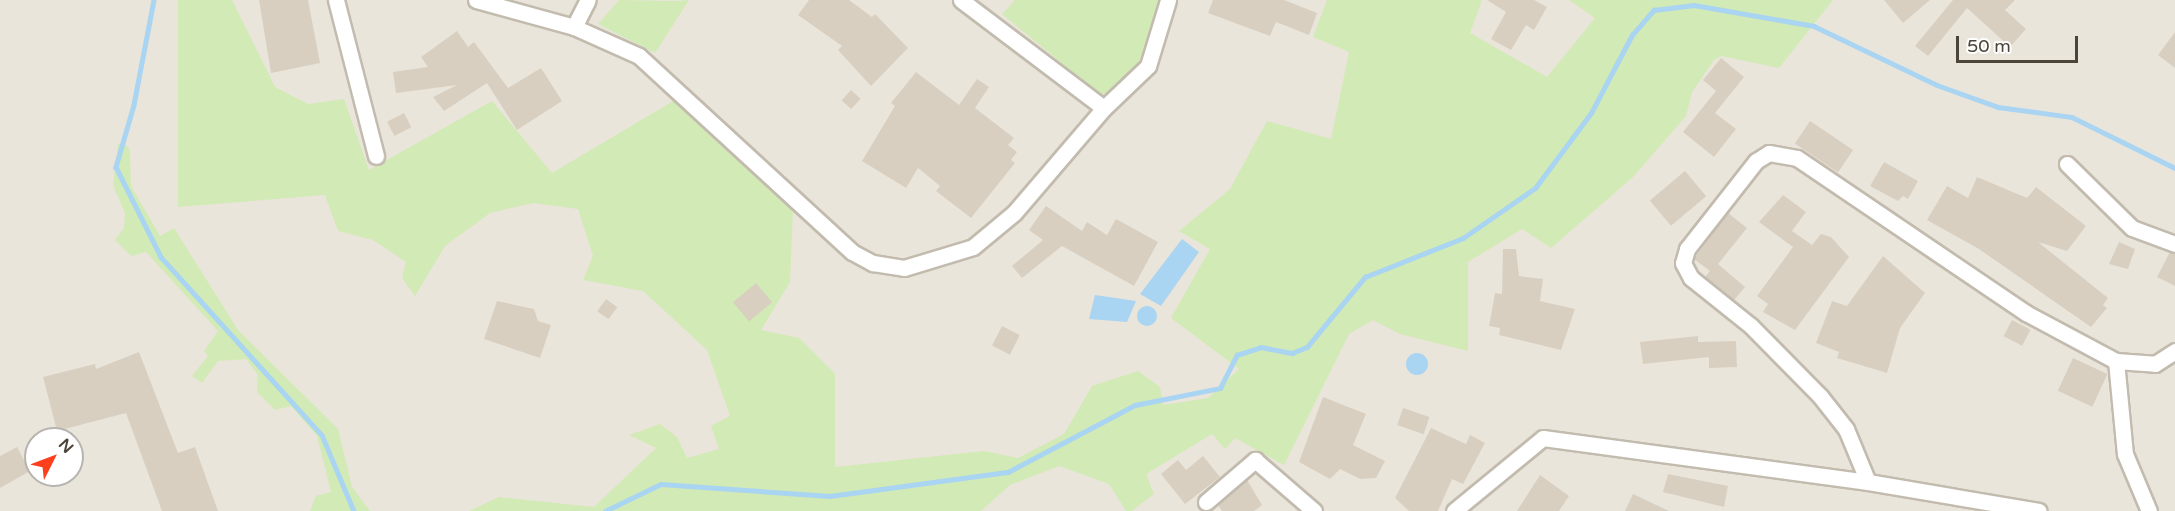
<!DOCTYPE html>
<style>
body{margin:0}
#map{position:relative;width:2175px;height:511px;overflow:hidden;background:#f6f3ec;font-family:"Varela Round",sans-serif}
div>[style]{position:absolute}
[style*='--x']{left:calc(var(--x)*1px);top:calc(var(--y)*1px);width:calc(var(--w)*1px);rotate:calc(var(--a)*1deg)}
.residential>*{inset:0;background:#eae5da}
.green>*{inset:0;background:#d2eab5}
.water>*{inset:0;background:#a9d4f2}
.round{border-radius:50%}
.stream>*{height:4.5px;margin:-2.25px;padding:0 2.25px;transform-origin:2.25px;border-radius:2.25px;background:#a9d4f2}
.building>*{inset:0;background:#d8cfc1;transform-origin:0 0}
.roads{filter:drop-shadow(2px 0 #c2bbae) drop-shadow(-2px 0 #c2bbae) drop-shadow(0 2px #c2bbae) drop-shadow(0 -2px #c2bbae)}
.minor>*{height:15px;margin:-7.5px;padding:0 7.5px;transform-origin:7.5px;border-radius:7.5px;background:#fff}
span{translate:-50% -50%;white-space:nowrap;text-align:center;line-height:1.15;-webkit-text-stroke:6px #fff;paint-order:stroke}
.north{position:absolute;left:24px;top:427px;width:60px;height:60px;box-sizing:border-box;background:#fff;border:2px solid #b7b4b0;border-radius:50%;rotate:48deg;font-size:16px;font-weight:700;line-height:24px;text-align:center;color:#4b4439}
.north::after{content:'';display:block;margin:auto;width:21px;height:27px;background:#fc3f1d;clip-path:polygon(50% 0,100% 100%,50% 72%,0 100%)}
.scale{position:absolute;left:1956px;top:36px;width:122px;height:27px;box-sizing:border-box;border:3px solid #4b4439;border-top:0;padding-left:8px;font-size:18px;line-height:21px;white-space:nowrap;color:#4b4439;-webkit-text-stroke:4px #fff;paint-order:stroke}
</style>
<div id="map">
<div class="residential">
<div style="clip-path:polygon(evenodd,0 0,2175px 0,2175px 511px,0 511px,0 0,36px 439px,72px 439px,72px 475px,36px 475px,36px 439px)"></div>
</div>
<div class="green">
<div style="clip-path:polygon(178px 0,232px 0,275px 87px,308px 104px,344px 99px,369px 170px,492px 101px,552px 173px,675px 100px,793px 211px,790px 282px,761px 330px,799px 338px,835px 374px,835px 467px,984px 451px,1018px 458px,1064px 434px,1092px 386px,1138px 371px,1160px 387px,1163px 405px,1208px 398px,1239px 369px,1171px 318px,1210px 249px,1179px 231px,1230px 189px,1267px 121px,1331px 139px,1349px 52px,1313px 37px,1327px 0,1482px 0,1470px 33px,1547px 77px,1595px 18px,1569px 0,1833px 0,1779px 68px,1721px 56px,1714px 60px,1692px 92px,1686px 116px,1633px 177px,1551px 248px,1522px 229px,1468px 262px,1468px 351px,1400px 334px,1373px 320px,1349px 334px,1284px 465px,1235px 438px,1225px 449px,1212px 434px,1146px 474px,1154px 494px,1132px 511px,1126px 511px,1109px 484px,1059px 466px,1010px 485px,981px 511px,469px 511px,499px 497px,594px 507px,656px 448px,629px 435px,660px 424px,677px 437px,687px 458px,719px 449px,711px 426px,730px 416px,707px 350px,643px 291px,583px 280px,593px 256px,578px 209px,533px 203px,490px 213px,445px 246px,415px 296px,402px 278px,406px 262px,373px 240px,338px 231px,325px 195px,178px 207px)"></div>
<div style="clip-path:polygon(619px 0,674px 1px,689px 0,655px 53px,598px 24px)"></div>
<div style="clip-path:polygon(1015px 0,1158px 0,1147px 46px,1132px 75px,1111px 94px,1099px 94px,1002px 14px)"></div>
<div style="clip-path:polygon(118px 144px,125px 144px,130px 150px,131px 186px,160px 236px,174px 228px,238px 330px,338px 429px,352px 487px,370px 511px,310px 511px,316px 496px,331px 492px,317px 436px,291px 406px,275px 410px,257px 392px,258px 375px,246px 359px,218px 361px,202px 383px,192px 376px,208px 356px,204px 351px,218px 331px,146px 252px,131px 256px,115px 240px,124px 228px,125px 213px,113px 185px)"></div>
</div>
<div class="water">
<div style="clip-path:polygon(1182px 239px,1199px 252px,1161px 306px,1140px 294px)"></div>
<div style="clip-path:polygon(1095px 295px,1136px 301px,1127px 322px,1089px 319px)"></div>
<div class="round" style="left:1137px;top:306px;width:20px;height:20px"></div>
<div class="round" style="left:1406px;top:353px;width:22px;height:22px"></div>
</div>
<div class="stream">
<div style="--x:154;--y:0;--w:107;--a:100.8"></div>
<div style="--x:134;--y:105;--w:65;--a:106.2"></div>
<div style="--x:116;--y:167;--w:101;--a:63.4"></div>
<div style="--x:161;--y:257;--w:240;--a:47.9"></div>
<div style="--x:322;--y:435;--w:82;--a:67.2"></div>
<div style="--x:605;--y:511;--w:62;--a:-25.7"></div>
<div style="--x:661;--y:484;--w:169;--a:4.1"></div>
<div style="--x:830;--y:496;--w:180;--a:-7.7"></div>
<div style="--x:1008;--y:472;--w:144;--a:-27.8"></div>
<div style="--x:1135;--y:405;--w:87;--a:-11.3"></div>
<div style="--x:1220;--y:388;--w:37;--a:-63"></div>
<div style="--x:1237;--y:355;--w:25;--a:-18"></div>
<div style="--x:1261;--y:347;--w:32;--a:11"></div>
<div style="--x:1292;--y:353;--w:16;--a:-22"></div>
<div style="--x:1307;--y:347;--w:91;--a:-50.4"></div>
<div style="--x:1365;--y:277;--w:105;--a:-21.7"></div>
<div style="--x:1463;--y:238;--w:88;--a:-34.8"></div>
<div style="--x:1535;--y:188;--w:94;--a:-53.3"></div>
<div style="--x:1591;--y:113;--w:88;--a:-62.3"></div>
<div style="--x:1632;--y:35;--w:33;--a:-49"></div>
<div style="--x:1654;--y:10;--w:40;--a:-7.1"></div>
<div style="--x:1694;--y:5;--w:122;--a:9.9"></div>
<div style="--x:1814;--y:26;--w:136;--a:25.6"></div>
<div style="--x:1937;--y:85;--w:65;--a:19.8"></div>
<div style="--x:1998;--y:107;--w:75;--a:7.7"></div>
<div style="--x:2072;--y:117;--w:115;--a:26.3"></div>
</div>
<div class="building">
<div style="clip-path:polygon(259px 0,308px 0,320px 63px,271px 73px)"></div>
<div style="clip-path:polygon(809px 0,849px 0,872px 17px,875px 14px,908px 48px,871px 86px,838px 50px,842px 46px,798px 15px)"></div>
<div style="clip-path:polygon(1213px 0,1284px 0,1317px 13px,1309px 35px,1276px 22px,1270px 36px,1208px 13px)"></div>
<div style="clip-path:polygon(1487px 0,1534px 0,1547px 7px,1534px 30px,1526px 25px,1511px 50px,1491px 39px,1506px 12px)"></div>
<div style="clip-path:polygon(1884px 0,1930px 0,1903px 23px)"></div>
<div style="clip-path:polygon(1953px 0,2015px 0,2005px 10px,2026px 29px,2010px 47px,1967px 8px,1928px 56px,1915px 46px)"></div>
<div style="clip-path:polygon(457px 31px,468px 47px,474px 42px,508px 88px,541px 68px,562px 101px,517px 130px,487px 83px,444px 111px,433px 97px,457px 85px,396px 93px,393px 72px,428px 67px,421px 57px)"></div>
<div style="clip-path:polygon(2175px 32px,2175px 68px,2158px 55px)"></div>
<div style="clip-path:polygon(1721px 58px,1744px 77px,1715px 113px,1736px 129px,1714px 157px,1683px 132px,1716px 91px,1703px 80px)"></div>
<div style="clip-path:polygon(916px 72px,959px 105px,977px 79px,989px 87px,975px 108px,1014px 138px,1008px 145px,1017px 152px,1011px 160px,1015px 163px,971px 218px,936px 191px,940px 186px,918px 168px,906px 188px,862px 161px,895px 106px,891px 103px)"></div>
<div style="left:851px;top:90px;width:13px;height:14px;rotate:42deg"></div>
<div style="left:404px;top:113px;width:16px;height:19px;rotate:63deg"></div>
<div style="left:1810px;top:121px;width:52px;height:27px;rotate:34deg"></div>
<div style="clip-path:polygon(1884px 162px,1918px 181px,1908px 199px,1903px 196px,1898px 201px,1870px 186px)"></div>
<div style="left:1685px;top:171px;width:33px;height:46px;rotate:50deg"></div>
<div style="clip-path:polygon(1977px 177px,2027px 198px,2036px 187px,2086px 226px,2067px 251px,2038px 242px,2108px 298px,2103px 305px,2107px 308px,2091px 327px,1979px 249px,1927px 220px,1947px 186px,1968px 198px)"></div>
<div style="clip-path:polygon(1783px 195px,1806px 212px,1792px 231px,1812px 245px,1821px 234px,1831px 237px,1849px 257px,1795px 330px,1763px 312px,1768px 304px,1757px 296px,1793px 247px,1759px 222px)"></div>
<div style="clip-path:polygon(1046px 206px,1082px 231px,1087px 222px,1107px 235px,1116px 219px,1158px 242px,1134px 286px,1062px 246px,1022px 278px,1012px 266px,1043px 240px,1029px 230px)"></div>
<div style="clip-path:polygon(1728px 213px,1747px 228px,1718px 264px,1745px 287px,1734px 300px,1705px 277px,1710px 271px,1694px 259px)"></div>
<div style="clip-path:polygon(2119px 242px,2135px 249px,2128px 269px,2109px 264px)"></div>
<div style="clip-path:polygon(1503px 249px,1516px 249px,1519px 276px,1543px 279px,1540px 301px,1575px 309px,1561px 350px,1499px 335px,1500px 328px,1489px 326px,1495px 293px,1502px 294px)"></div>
<div style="clip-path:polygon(2170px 252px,2175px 254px,2175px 286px,2157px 277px)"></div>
<div style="clip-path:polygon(1883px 256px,1925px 293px,1900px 328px,1887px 373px,1837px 358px,1839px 352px,1816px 343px,1832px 301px,1847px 306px)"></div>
<div style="left:756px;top:283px;width:25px;height:30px;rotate:50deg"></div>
<div style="left:606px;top:299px;width:14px;height:15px;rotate:36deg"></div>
<div style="clip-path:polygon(497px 301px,534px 309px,538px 321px,551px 325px,540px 358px,484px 339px)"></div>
<div style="left:2012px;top:320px;width:21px;height:18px;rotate:28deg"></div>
<div style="left:1002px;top:326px;width:20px;height:22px;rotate:27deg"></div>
<div style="clip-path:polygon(1698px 336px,1698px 342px,1736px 341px,1737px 367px,1709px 368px,1709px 357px,1643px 364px,1640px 342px)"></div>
<div style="clip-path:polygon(139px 352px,178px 453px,195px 447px,218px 511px,162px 511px,126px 413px,57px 431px,43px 377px,95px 364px,96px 369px)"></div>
<div style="left:2073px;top:358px;width:38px;height:36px;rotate:25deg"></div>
<div style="clip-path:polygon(1323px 397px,1366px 414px,1353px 445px,1385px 461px,1376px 478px,1360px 479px,1340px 469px,1330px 479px,1299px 462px)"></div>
<div style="left:1403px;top:408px;width:28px;height:18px;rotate:19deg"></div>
<div style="clip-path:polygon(1431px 428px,1466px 444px,1470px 435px,1485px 443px,1463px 484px,1452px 479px,1438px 511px,1409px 511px,1395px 498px)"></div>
<div style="clip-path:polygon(17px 447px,30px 471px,0 488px,0 456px)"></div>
<div style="clip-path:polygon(1203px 456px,1220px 477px,1185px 504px,1161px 474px,1178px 460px,1186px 470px)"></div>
<div style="clip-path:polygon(1668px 474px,1728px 486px,1724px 507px,1663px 492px)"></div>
<div style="clip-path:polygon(1540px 475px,1569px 496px,1559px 511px,1517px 511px)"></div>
<div style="clip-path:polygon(1247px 480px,1262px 505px,1254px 511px,1222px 511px,1218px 505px)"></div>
<div style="clip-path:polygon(1633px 494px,1669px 511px,1625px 511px)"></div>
</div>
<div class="roads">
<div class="minor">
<div style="--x:336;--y:0;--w:161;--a:75.6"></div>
<div style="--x:476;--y:0;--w:102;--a:15.4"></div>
<div style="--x:574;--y:27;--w:71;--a:24"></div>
<div style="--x:639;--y:56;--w:289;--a:42.6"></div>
<div style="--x:852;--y:252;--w:24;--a:28"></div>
<div style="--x:873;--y:263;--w:31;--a:9"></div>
<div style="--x:904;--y:268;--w:72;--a:-16.9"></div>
<div style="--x:973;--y:247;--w:53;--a:-39.7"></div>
<div style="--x:1014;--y:213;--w:138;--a:-49.4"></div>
<div style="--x:1104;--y:108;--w:61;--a:-43.7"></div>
<div style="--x:1148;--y:66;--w:69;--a:-73.1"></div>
<div style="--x:961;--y:0;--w:179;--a:37.1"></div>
<div style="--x:574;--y:27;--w:30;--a:-63"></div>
<div style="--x:2067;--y:164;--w:91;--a:44.6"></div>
<div style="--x:2132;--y:228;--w:46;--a:20.4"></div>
<div style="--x:2116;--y:361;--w:93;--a:84.5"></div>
<div style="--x:2125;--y:454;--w:62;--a:67.2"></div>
<div style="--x:1868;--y:482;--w:57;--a:-112.5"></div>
<div style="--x:1846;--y:429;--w:42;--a:-128.2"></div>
<div style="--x:1820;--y:396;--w:98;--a:-134.6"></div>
<div style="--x:1751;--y:326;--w:77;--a:-141.3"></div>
<div style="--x:1691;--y:278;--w:17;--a:-118"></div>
<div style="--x:1683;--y:263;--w:15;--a:-74"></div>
<div style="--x:1687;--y:249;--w:112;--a:-51.9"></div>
<div style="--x:1756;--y:161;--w:15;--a:-32"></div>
<div style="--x:1769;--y:153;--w:28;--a:10"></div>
<div style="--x:1797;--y:158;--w:277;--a:34.1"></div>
<div style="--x:2026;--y:313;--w:102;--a:28.1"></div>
<div style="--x:2116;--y:361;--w:39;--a:4"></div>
<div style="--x:2155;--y:364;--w:24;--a:-33"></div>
<div style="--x:1206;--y:502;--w:65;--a:-40.6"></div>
<div style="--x:1255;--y:460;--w:78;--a:40.8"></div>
<div style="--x:1454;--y:511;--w:115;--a:-39.4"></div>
<div style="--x:1543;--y:438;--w:328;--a:7.7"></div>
<div style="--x:1868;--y:482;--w:173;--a:9.6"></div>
</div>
</div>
<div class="north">N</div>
<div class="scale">50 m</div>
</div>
